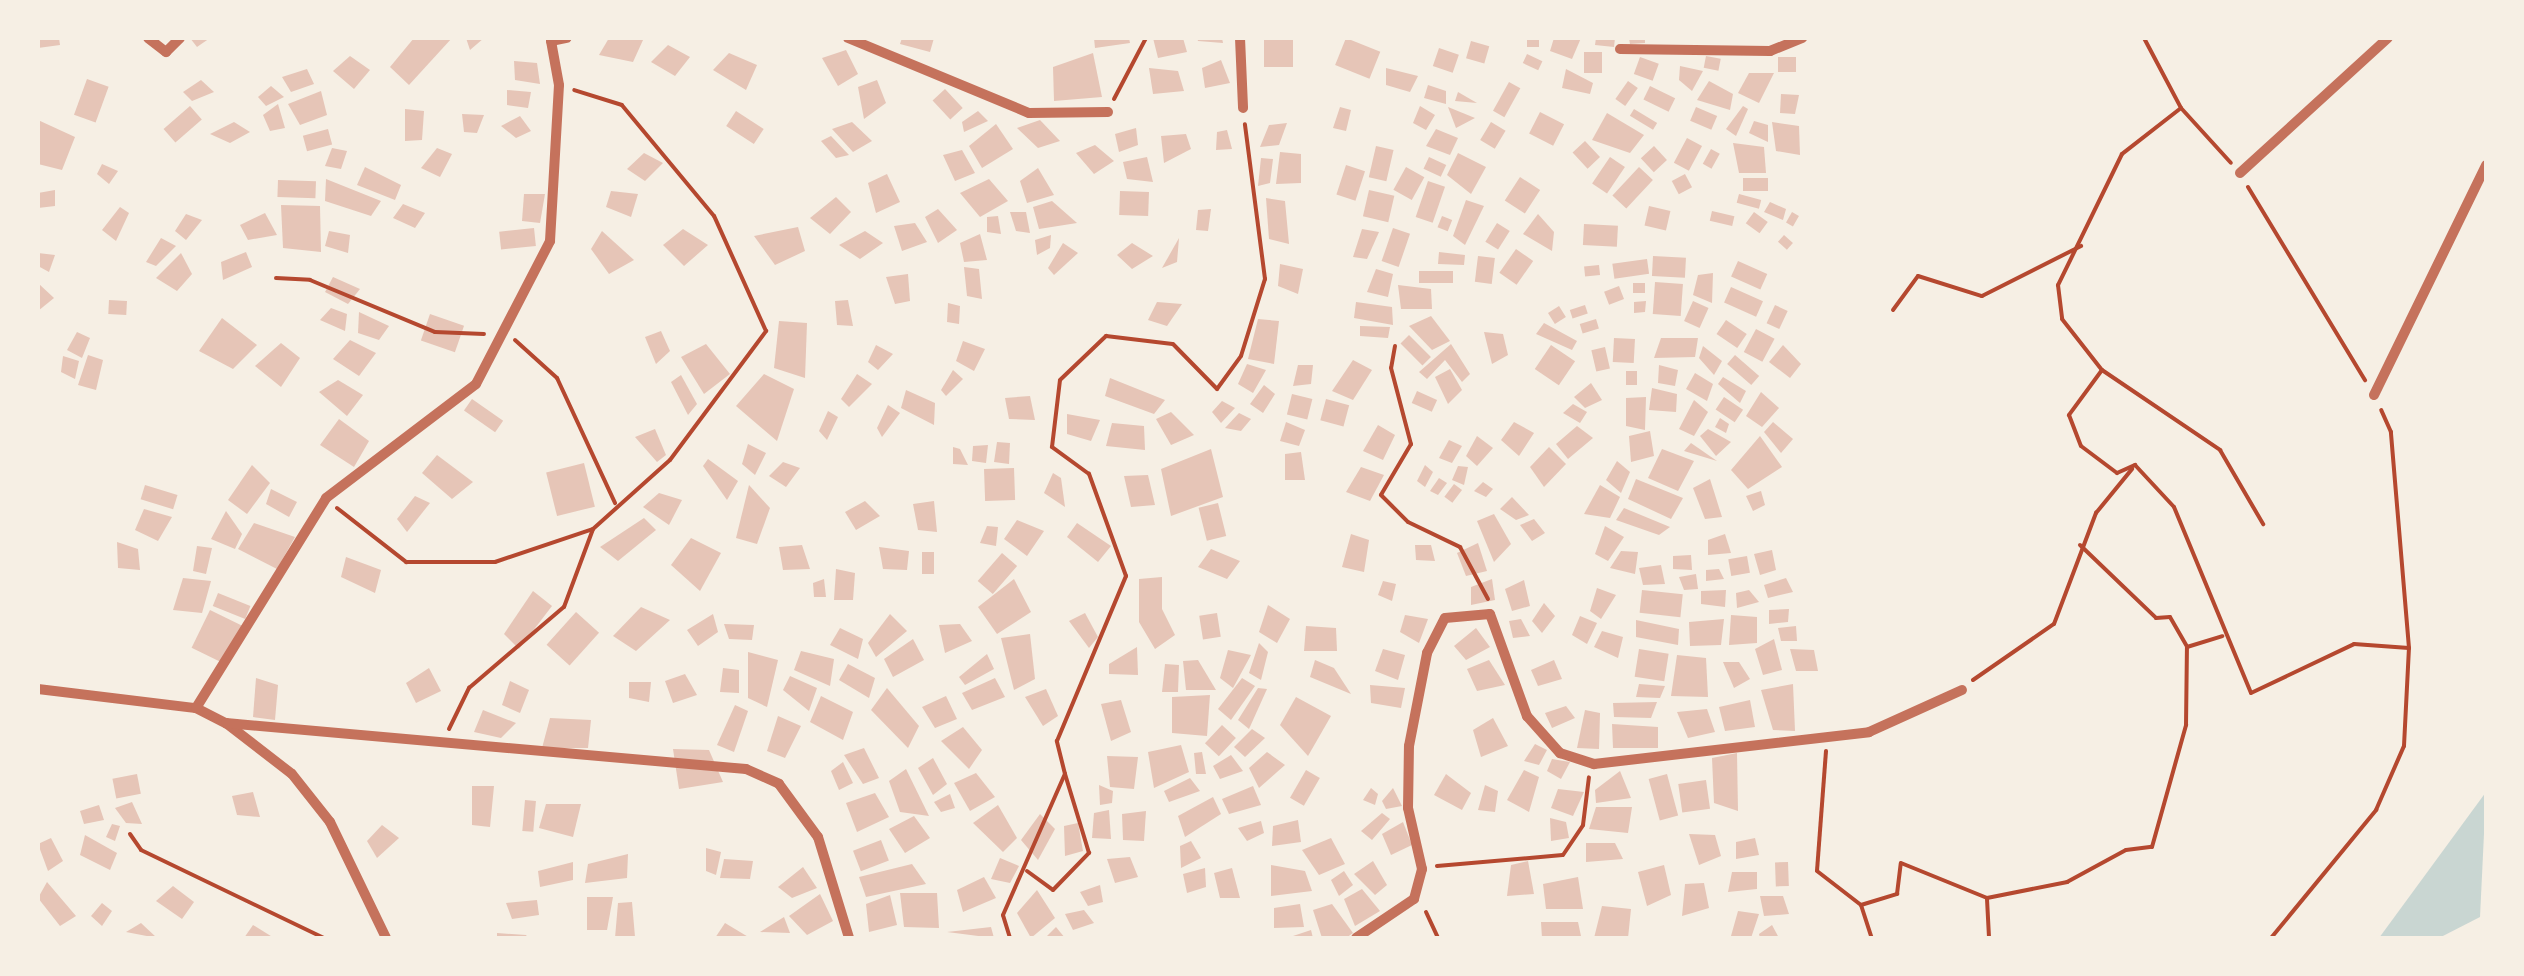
<!DOCTYPE html>
<style>
body{margin:0}
#map{position:relative;width:2524px;height:976px;overflow:hidden;background:#f6efe4;font-family:"Archivo Narrow",sans-serif}
div>[style]{position:absolute}
[style*='--x']{left:calc(var(--x)*1px);top:calc(var(--y)*1px);width:calc(var(--w)*1px);rotate:calc(var(--a)*1deg)}
.water>*{inset:0;background:#c9d6d2}
.building>*{inset:0;background:#e6c5b7;transform-origin:0 0}
.path>*{height:4px;margin:-2px;padding:0 2px;transform-origin:2px;border-radius:2px;background:#b5482f}
.minor>*{height:10px;margin:-5px;padding:0 5px;transform-origin:5px;border-radius:5px;background:#c5725c}
span{translate:-50% -50%;white-space:nowrap;text-align:center;line-height:1.15;-webkit-text-stroke:8px #f6efe4;paint-order:stroke}
.frame{position:absolute;inset:0;border:40px solid #f6efe4;pointer-events:none}
</style>
<div id="map">
<div class="water">
<div style="clip-path:polygon(2486px 792px,2480px 917px,2439px 938px,2379px 938px)"></div>
</div>
<div class="building">
<div style="clip-path:polygon(38px 38px,59px 38px,60px 45px,38px 48px)"></div>
<div style="clip-path:polygon(190px 38px,210px 38px,197px 47px)"></div>
<div style="clip-path:polygon(414px 38px,452px 38px,409px 85px,390px 67px)"></div>
<div style="clip-path:polygon(466px 38px,484px 38px,470px 50px)"></div>
<div style="clip-path:polygon(609px 38px,633px 38px,643px 40px,633px 62px,599px 55px)"></div>
<div style="clip-path:polygon(902px 38px,934px 38px,930px 52px,900px 44px)"></div>
<div style="clip-path:polygon(1094px 38px,1129px 38px,1130px 43px,1095px 48px)"></div>
<div style="clip-path:polygon(1153px 38px,1183px 38px,1187px 52px,1158px 58px)"></div>
<div style="clip-path:polygon(1197px 38px,1222px 38px,1223px 43px,1198px 41px)"></div>
<div style="left:1264px;top:38px;width:29px;height:29px"></div>
<div style="left:1346px;top:38px;width:37px;height:29px;rotate:22deg"></div>
<div style="left:1527px;top:38px;width:12px;height:9px"></div>
<div style="clip-path:polygon(1554px 38px,1581px 38px,1572px 59px,1550px 51px)"></div>
<div style="clip-path:polygon(1596px 38px,1615px 38px,1614px 47px,1595px 45px)"></div>
<div style="clip-path:polygon(1629px 38px,1645px 38px,1645px 43px,1630px 44px)"></div>
<div style="left:1471px;top:41px;width:19px;height:18px;rotate:16deg"></div>
<div style="clip-path:polygon(668px 45px,690px 57px,675px 76px,651px 62px)"></div>
<div style="left:1439px;top:48px;width:21px;height:19px;rotate:19deg"></div>
<div style="clip-path:polygon(846px 50px,858px 74px,838px 86px,822px 58px)"></div>
<div style="left:1584px;top:52px;width:18px;height:21px"></div>
<div style="clip-path:polygon(729px 53px,757px 65px,746px 90px,713px 70px)"></div>
<div style="clip-path:polygon(1093px 53px,1102px 97px,1054px 101px,1053px 67px)"></div>
<div style="left:1527px;top:54px;width:17px;height:10px;rotate:25deg"></div>
<div style="clip-path:polygon(350px 56px,370px 70px,354px 89px,333px 71px)"></div>
<div style="left:1706px;top:56px;width:15px;height:12px;rotate:11deg"></div>
<div style="left:1640px;top:57px;width:20px;height:18px;rotate:20deg"></div>
<div style="left:1796px;top:57px;width:15px;height:18px;rotate:90deg"></div>
<div style="clip-path:polygon(1221px 60px,1230px 83px,1205px 88px,1202px 68px)"></div>
<div style="clip-path:polygon(514px 61px,537px 63px,540px 84px,515px 80px)"></div>
<div style="clip-path:polygon(1680px 66px,1703px 71px,1692px 91px,1679px 80px)"></div>
<div style="clip-path:polygon(1149px 68px,1178px 71px,1184px 91px,1153px 94px)"></div>
<div style="clip-path:polygon(1386px 68px,1418px 76px,1410px 92px,1386px 85px)"></div>
<div style="clip-path:polygon(307px 69px,314px 84px,291px 92px,282px 77px)"></div>
<div style="clip-path:polygon(1566px 69px,1593px 83px,1590px 94px,1562px 88px)"></div>
<div style="clip-path:polygon(1749px 73px,1774px 73px,1759px 103px,1738px 93px)"></div>
<div style="left:87px;top:79px;width:23px;height:38px;rotate:20deg"></div>
<div style="clip-path:polygon(201px 80px,214px 92px,192px 101px,183px 92px)"></div>
<div style="clip-path:polygon(877px 80px,886px 103px,864px 119px,858px 87px)"></div>
<div style="left:1628px;top:81px;width:12px;height:22px;rotate:35deg"></div>
<div style="clip-path:polygon(1709px 81px,1733px 94px,1730px 110px,1697px 100px)"></div>
<div style="left:1509px;top:82px;width:13px;height:33px;rotate:29deg"></div>
<div style="clip-path:polygon(1428px 85px,1446px 91px,1446px 104px,1424px 98px)"></div>
<div style="clip-path:polygon(271px 86px,284px 97px,266px 106px,258px 97px)"></div>
<div style="left:1650px;top:86px;width:28px;height:15px;rotate:26deg"></div>
<div style="left:945px;top:89px;width:26px;height:17px;rotate:47deg"></div>
<div style="clip-path:polygon(507px 90px,531px 92px,528px 108px,507px 105px)"></div>
<div style="clip-path:polygon(321px 91px,327px 115px,300px 125px,288px 104px)"></div>
<div style="clip-path:polygon(1458px 92px,1477px 103px,1455px 101px)"></div>
<div style="clip-path:polygon(1781px 94px,1799px 95px,1795px 114px,1780px 113px)"></div>
<div style="clip-path:polygon(278px 104px,285px 128px,270px 131px,263px 115px)"></div>
<div style="left:190px;top:106px;width:18px;height:35px;rotate:49deg"></div>
<div style="clip-path:polygon(1420px 106px,1435px 115px,1426px 130px,1413px 123px)"></div>
<div style="clip-path:polygon(1743px 106px,1748px 109px,1736px 136px,1726px 129px)"></div>
<div style="clip-path:polygon(1340px 107px,1351px 110px,1346px 131px,1333px 128px)"></div>
<div style="clip-path:polygon(1448px 107px,1475px 118px,1456px 128px)"></div>
<div style="left:1696px;top:107px;width:23px;height:15px;rotate:23deg"></div>
<div style="clip-path:polygon(405px 109px,424px 111px,422px 140px,405px 141px)"></div>
<div style="left:1634px;top:109px;width:27px;height:8px;rotate:31deg"></div>
<div style="left:736px;top:111px;width:33px;height:18px;rotate:33deg"></div>
<div style="clip-path:polygon(978px 111px,988px 121px,964px 132px,962px 122px)"></div>
<div style="left:1540px;top:112px;width:27px;height:24px;rotate:27deg"></div>
<div style="clip-path:polygon(1607px 113px,1644px 135px,1630px 153px,1592px 140px)"></div>
<div style="clip-path:polygon(462px 114px,484px 115px,477px 133px,464px 132px)"></div>
<div style="clip-path:polygon(520px 116px,531px 131px,516px 138px,501px 126px)"></div>
<div style="clip-path:polygon(38px 120px,75px 137px,62px 170px,38px 164px)"></div>
<div style="clip-path:polygon(1040px 120px,1060px 141px,1038px 148px,1017px 128px)"></div>
<div style="clip-path:polygon(1754px 121px,1768px 125px,1768px 142px,1749px 133px)"></div>
<div style="clip-path:polygon(234px 122px,250px 132px,230px 143px,210px 134px)"></div>
<div style="clip-path:polygon(852px 122px,872px 141px,853px 152px,832px 129px)"></div>
<div style="left:1491px;top:122px;width:17px;height:21px;rotate:31deg"></div>
<div style="clip-path:polygon(1772px 122px,1799px 126px,1800px 155px,1776px 151px)"></div>
<div style="clip-path:polygon(1287px 123px,1279px 145px,1260px 147px,1269px 125px)"></div>
<div style="clip-path:polygon(996px 124px,1013px 149px,982px 168px,969px 146px)"></div>
<div style="clip-path:polygon(1136px 128px,1138px 145px,1119px 152px,1115px 134px)"></div>
<div style="left:328px;top:129px;width:16px;height:26px;rotate:75deg"></div>
<div style="clip-path:polygon(1436px 129px,1458px 138px,1450px 155px,1426px 146px)"></div>
<div style="clip-path:polygon(1227px 130px,1232px 149px,1216px 150px,1217px 132px)"></div>
<div style="clip-path:polygon(1186px 134px,1191px 149px,1164px 163px,1161px 136px)"></div>
<div style="clip-path:polygon(831px 136px,849px 155px,836px 158px,821px 141px)"></div>
<div style="left:1687px;top:138px;width:17px;height:28px;rotate:28deg"></div>
<div style="left:1585px;top:141px;width:22px;height:17px;rotate:47deg"></div>
<div style="clip-path:polygon(1733px 143px,1764px 147px,1766px 173px,1739px 173px)"></div>
<div style="clip-path:polygon(1095px 145px,1114px 161px,1094px 174px,1076px 153px)"></div>
<div style="left:1376px;top:146px;width:18px;height:32px;rotate:13deg"></div>
<div style="left:1654px;top:146px;width:19px;height:18px;rotate:47deg"></div>
<div style="clip-path:polygon(332px 148px,347px 151px,341px 169px,325px 166px)"></div>
<div style="clip-path:polygon(437px 148px,452px 154px,440px 177px,421px 168px)"></div>
<div style="left:1711px;top:149px;width:10px;height:17px;rotate:29deg"></div>
<div style="clip-path:polygon(962px 150px,975px 173px,955px 181px,943px 155px)"></div>
<div style="clip-path:polygon(1280px 152px,1301px 154px,1301px 183px,1276px 184px)"></div>
<div style="clip-path:polygon(644px 153px,663px 163px,645px 181px,627px 169px)"></div>
<div style="clip-path:polygon(1458px 153px,1486px 167px,1471px 194px,1447px 175px)"></div>
<div style="clip-path:polygon(1147px 157px,1153px 182px,1127px 179px,1123px 162px)"></div>
<div style="left:1429px;top:157px;width:19px;height:13px;rotate:25deg"></div>
<div style="left:1610px;top:157px;width:18px;height:32px;rotate:34deg"></div>
<div style="clip-path:polygon(1261px 158px,1273px 159px,1270px 183px,1258px 186px)"></div>
<div style="clip-path:polygon(102px 164px,118px 171px,109px 184px,97px 174px)"></div>
<div style="left:1346px;top:165px;width:20px;height:31px;rotate:18deg"></div>
<div style="clip-path:polygon(365px 167px,401px 185px,395px 200px,357px 185px)"></div>
<div style="left:1406px;top:167px;width:21px;height:26px;rotate:29deg"></div>
<div style="left:1639px;top:167px;width:19px;height:39px;rotate:43deg"></div>
<div style="clip-path:polygon(1038px 168px,1054px 195px,1027px 203px,1020px 181px)"></div>
<div style="clip-path:polygon(887px 174px,900px 202px,876px 213px,868px 183px)"></div>
<div style="left:1685px;top:174px;width:15px;height:15px;rotate:62deg"></div>
<div style="left:1520px;top:177px;width:24px;height:28px;rotate:33deg"></div>
<div style="left:1768px;top:178px;width:13px;height:25px;rotate:90deg"></div>
<div style="clip-path:polygon(326px 179px,381px 201px,371px 216px,325px 201px)"></div>
<div style="clip-path:polygon(989px 179px,1008px 201px,980px 217px,960px 193px)"></div>
<div style="left:278px;top:180px;width:38px;height:17px;rotate:2deg"></div>
<div style="left:1428px;top:181px;width:18px;height:38px;rotate:19deg"></div>
<div style="clip-path:polygon(55px 190px,55px 206px,38px 208px,38px 193px)"></div>
<div style="left:1369px;top:190px;width:26px;height:27px;rotate:13deg"></div>
<div style="clip-path:polygon(611px 191px,638px 194px,631px 217px,606px 207px)"></div>
<div style="left:1120px;top:191px;width:29px;height:24px;rotate:2deg"></div>
<div style="clip-path:polygon(524px 194px,545px 194px,540px 223px,522px 221px)"></div>
<div style="left:1739px;top:194px;width:23px;height:9px;rotate:15deg"></div>
<div style="clip-path:polygon(836px 197px,851px 212px,830px 234px,810px 218px)"></div>
<div style="clip-path:polygon(1266px 198px,1285px 201px,1289px 244px,1269px 239px)"></div>
<div style="clip-path:polygon(1466px 200px,1484px 206px,1465px 245px,1453px 236px)"></div>
<div style="clip-path:polygon(1052px 201px,1077px 223px,1039px 229px,1033px 207px)"></div>
<div style="clip-path:polygon(1770px 202px,1786px 209px,1783px 220px,1764px 212px)"></div>
<div style="clip-path:polygon(403px 204px,425px 213px,415px 228px,393px 218px)"></div>
<div style="clip-path:polygon(281px 205px,320px 206px,321px 252px,283px 248px)"></div>
<div style="left:1649px;top:206px;width:22px;height:20px;rotate:13deg"></div>
<div style="clip-path:polygon(120px 207px,129px 213px,116px 241px,102px 230px)"></div>
<div style="clip-path:polygon(938px 209px,957px 230px,938px 243px,925px 217px)"></div>
<div style="clip-path:polygon(1211px 209px,1208px 231px,1196px 230px,1198px 210px)"></div>
<div style="left:1712px;top:211px;width:23px;height:10px;rotate:13deg"></div>
<div style="clip-path:polygon(1010px 212px,1026px 212px,1030px 233px,1016px 231px)"></div>
<div style="left:1754px;top:212px;width:17px;height:14px;rotate:36deg"></div>
<div style="left:1792px;top:212px;width:8px;height:12px;rotate:30deg"></div>
<div style="clip-path:polygon(265px 213px,277px 235px,248px 240px,240px 225px)"></div>
<div style="clip-path:polygon(186px 214px,202px 220px,186px 240px,175px 231px)"></div>
<div style="clip-path:polygon(1538px 214px,1554px 232px,1552px 251px,1523px 234px)"></div>
<div style="clip-path:polygon(998px 216px,1001px 234px,987px 232px,987px 217px)"></div>
<div style="left:1442px;top:216px;width:11px;height:12px;rotate:22deg"></div>
<div style="clip-path:polygon(915px 223px,927px 242px,902px 251px,894px 226px)"></div>
<div style="left:1497px;top:223px;width:15px;height:22px;rotate:32deg"></div>
<div style="left:1584px;top:224px;width:34px;height:21px;rotate:3deg"></div>
<div style="clip-path:polygon(798px 227px,805px 251px,775px 265px,754px 236px)"></div>
<div style="left:534px;top:228px;width:18px;height:35px;rotate:84deg"></div>
<div style="left:1393px;top:228px;width:18px;height:35px;rotate:19deg"></div>
<div style="clip-path:polygon(683px 229px,708px 245px,684px 266px,663px 245px)"></div>
<div style="clip-path:polygon(1362px 229px,1379px 232px,1367px 259px,1353px 257px)"></div>
<div style="clip-path:polygon(329px 231px,350px 235px,348px 253px,325px 246px)"></div>
<div style="clip-path:polygon(602px 231px,634px 260px,609px 274px,591px 249px)"></div>
<div style="clip-path:polygon(865px 231px,883px 243px,860px 259px,839px 245px)"></div>
<div style="clip-path:polygon(980px 234px,987px 260px,964px 262px,960px 243px)"></div>
<div style="clip-path:polygon(1051px 235px,1050px 248px,1037px 255px,1035px 240px)"></div>
<div style="left:1784px;top:235px;width:12px;height:9px;rotate:42deg"></div>
<div style="clip-path:polygon(161px 238px,176px 246px,156px 266px,146px 262px)"></div>
<div style="clip-path:polygon(1179px 238px,1177px 262px,1162px 268px)"></div>
<div style="clip-path:polygon(1063px 243px,1078px 253px,1054px 275px,1048px 268px)"></div>
<div style="clip-path:polygon(1132px 243px,1153px 256px,1132px 269px,1117px 255px)"></div>
<div style="left:1516px;top:249px;width:21px;height:29px;rotate:35deg"></div>
<div style="clip-path:polygon(246px 252px,252px 267px,223px 280px,221px 262px)"></div>
<div style="clip-path:polygon(1439px 252px,1465px 255px,1464px 265px,1438px 264px)"></div>
<div style="clip-path:polygon(38px 253px,55px 255px,49px 272px,38px 266px)"></div>
<div style="clip-path:polygon(181px 253px,192px 274px,177px 291px,156px 278px)"></div>
<div style="left:1478px;top:256px;width:17px;height:26px;rotate:7deg"></div>
<div style="left:1653px;top:256px;width:33px;height:20px;rotate:3deg"></div>
<div style="left:1647px;top:259px;width:15px;height:35px;rotate:82deg"></div>
<div style="left:1738px;top:261px;width:32px;height:17px;rotate:24deg"></div>
<div style="clip-path:polygon(1280px 264px,1303px 269px,1298px 294px,1278px 286px)"></div>
<div style="left:1599px;top:265px;width:10px;height:15px;rotate:84deg"></div>
<div style="clip-path:polygon(964px 267px,979px 269px,982px 299px,967px 296px)"></div>
<div style="clip-path:polygon(1376px 269px,1393px 274px,1388px 297px,1367px 292px)"></div>
<div style="left:1419px;top:271px;width:34px;height:12px"></div>
<div style="clip-path:polygon(1713px 273px,1712px 303px,1693px 295px,1698px 275px)"></div>
<div style="clip-path:polygon(908px 274px,910px 301px,895px 304px,886px 277px)"></div>
<div style="clip-path:polygon(333px 277px,360px 289px,348px 304px,325px 292px)"></div>
<div style="left:1655px;top:282px;width:28px;height:32px;rotate:4deg"></div>
<div style="clip-path:polygon(38px 283px,54px 298px,38px 311px)"></div>
<div style="left:1645px;top:283px;width:10px;height:12px;rotate:90deg"></div>
<div style="clip-path:polygon(1398px 285px,1431px 289px,1432px 309px,1401px 309px)"></div>
<div style="left:1619px;top:286px;width:14px;height:16px;rotate:69deg"></div>
<div style="left:1731px;top:287px;width:35px;height:17px;rotate:24deg"></div>
<div style="left:109px;top:300px;width:18px;height:14px;rotate:3deg"></div>
<div style="clip-path:polygon(848px 300px,853px 326px,837px 325px,835px 301px)"></div>
<div style="clip-path:polygon(1646px 301px,1645px 312px,1634px 313px,1634px 302px)"></div>
<div style="left:1693px;top:301px;width:17px;height:22px;rotate:24deg"></div>
<div style="clip-path:polygon(1157px 302px,1182px 304px,1167px 326px,1148px 320px)"></div>
<div style="clip-path:polygon(1356px 302px,1392px 307px,1393px 325px,1354px 318px)"></div>
<div style="clip-path:polygon(948px 303px,960px 306px,959px 324px,947px 322px)"></div>
<div style="left:1585px;top:305px;width:9px;height:16px;rotate:72deg"></div>
<div style="left:1775px;top:305px;width:14px;height:20px;rotate:25deg"></div>
<div style="left:1559px;top:306px;width:13px;height:13px;rotate:58deg"></div>
<div style="clip-path:polygon(331px 308px,347px 314px,345px 331px,320px 320px)"></div>
<div style="clip-path:polygon(359px 312px,389px 326px,379px 340px,358px 333px)"></div>
<div style="left:430px;top:314px;width:36px;height:28px;rotate:19deg"></div>
<div style="clip-path:polygon(1431px 316px,1450px 341px,1432px 350px,1409px 326px)"></div>
<div style="clip-path:polygon(222px 318px,257px 345px,233px 369px,199px 351px)"></div>
<div style="clip-path:polygon(1258px 319px,1279px 321px,1274px 364px,1248px 359px)"></div>
<div style="left:1596px;top:319px;width:10px;height:17px;rotate:73deg"></div>
<div style="left:1726px;top:320px;width:25px;height:17px;rotate:34deg"></div>
<div style="clip-path:polygon(779px 321px,807px 323px,805px 378px,774px 368px)"></div>
<div style="clip-path:polygon(1544px 323px,1577px 341px,1572px 350px,1536px 334px)"></div>
<div style="clip-path:polygon(1360px 326px,1390px 327px,1388px 338px,1360px 336px)"></div>
<div style="left:1756px;top:329px;width:21px;height:26px;rotate:28deg"></div>
<div style="clip-path:polygon(661px 331px,670px 351px,656px 364px,645px 337px)"></div>
<div style="clip-path:polygon(77px 332px,90px 338px,82px 358px,67px 350px)"></div>
<div style="clip-path:polygon(1484px 332px,1503px 334px,1508px 355px,1492px 364px)"></div>
<div style="left:1409px;top:335px;width:31px;height:12px;rotate:45deg"></div>
<div style="left:1614px;top:338px;width:21px;height:24px;rotate:3deg"></div>
<div style="clip-path:polygon(1661px 338px,1698px 338px,1695px 357px,1654px 358px)"></div>
<div style="clip-path:polygon(350px 340px,376px 353px,359px 376px,333px 359px)"></div>
<div style="clip-path:polygon(963px 341px,985px 349px,974px 371px,956px 361px)"></div>
<div style="clip-path:polygon(281px 343px,300px 358px,281px 387px,255px 366px)"></div>
<div style="clip-path:polygon(706px 344px,730px 374px,704px 394px,681px 357px)"></div>
<div style="clip-path:polygon(1451px 344px,1470px 374px,1462px 382px,1445px 360px,1427px 379px,1419px 372px)"></div>
<div style="clip-path:polygon(876px 345px,893px 354px,878px 370px,868px 362px)"></div>
<div style="left:1551px;top:345px;width:29px;height:29px;rotate:34deg"></div>
<div style="clip-path:polygon(1783px 345px,1801px 364px,1790px 378px,1769px 362px)"></div>
<div style="clip-path:polygon(1703px 346px,1722px 361px,1714px 375px,1699px 358px)"></div>
<div style="left:1605px;top:347px;width:22px;height:14px;rotate:77deg"></div>
<div style="clip-path:polygon(88px 355px,103px 360px,96px 390px,78px 385px)"></div>
<div style="left:1735px;top:355px;width:32px;height:12px;rotate:41deg"></div>
<div style="clip-path:polygon(63px 356px,79px 361px,75px 379px,61px 372px)"></div>
<div style="clip-path:polygon(1353px 360px,1372px 370px,1353px 400px,1332px 391px)"></div>
<div style="clip-path:polygon(1247px 364px,1266px 370px,1253px 393px,1238px 384px)"></div>
<div style="clip-path:polygon(1298px 365px,1313px 365px,1311px 384px,1293px 386px)"></div>
<div style="clip-path:polygon(1659px 365px,1678px 370px,1675px 386px,1658px 383px)"></div>
<div style="clip-path:polygon(1450px 369px,1462px 390px,1448px 404px,1435px 377px)"></div>
<div style="clip-path:polygon(953px 370px,963px 379px,946px 396px,941px 390px)"></div>
<div style="left:1626px;top:371px;width:11px;height:14px"></div>
<div style="clip-path:polygon(1695px 373px,1713px 384px,1707px 401px,1686px 389px)"></div>
<div style="clip-path:polygon(764px 374px,794px 389px,777px 441px,736px 406px)"></div>
<div style="clip-path:polygon(857px 374px,872px 384px,849px 407px,841px 399px)"></div>
<div style="clip-path:polygon(681px 375px,697px 404px,688px 415px,671px 382px)"></div>
<div style="clip-path:polygon(1723px 377px,1746px 391px,1740px 403px,1718px 384px)"></div>
<div style="clip-path:polygon(1110px 378px,1165px 400px,1154px 414px,1105px 396px)"></div>
<div style="clip-path:polygon(338px 380px,363px 395px,347px 416px,319px 392px)"></div>
<div style="clip-path:polygon(1591px 383px,1602px 400px,1585px 408px,1574px 397px)"></div>
<div style="clip-path:polygon(1264px 385px,1275px 394px,1263px 413px,1250px 404px)"></div>
<div style="clip-path:polygon(1652px 388px,1677px 394px,1676px 412px,1649px 410px)"></div>
<div style="clip-path:polygon(906px 390px,935px 403px,934px 425px,901px 408px)"></div>
<div style="left:1417px;top:391px;width:22px;height:13px;rotate:24deg"></div>
<div style="clip-path:polygon(1761px 392px,1779px 408px,1762px 427px,1746px 416px)"></div>
<div style="left:1292px;top:394px;width:21px;height:21px;rotate:14deg"></div>
<div style="clip-path:polygon(1030px 396px,1035px 420px,1009px 419px,1005px 398px)"></div>
<div style="clip-path:polygon(1646px 397px,1645px 430px,1626px 426px,1626px 398px)"></div>
<div style="left:1724px;top:397px;width:23px;height:15px;rotate:34deg"></div>
<div style="left:472px;top:399px;width:38px;height:14px;rotate:35deg"></div>
<div style="left:1326px;top:399px;width:24px;height:22px;rotate:15deg"></div>
<div style="clip-path:polygon(1694px 400px,1708px 412px,1694px 436px,1679px 429px)"></div>
<div style="clip-path:polygon(1222px 401px,1235px 408px,1221px 423px,1212px 412px)"></div>
<div style="clip-path:polygon(1573px 404px,1587px 412px,1580px 423px,1563px 413px)"></div>
<div style="clip-path:polygon(888px 405px,900px 413px,882px 437px,877px 428px)"></div>
<div style="clip-path:polygon(828px 411px,838px 417px,827px 440px,819px 431px)"></div>
<div style="clip-path:polygon(1171px 412px,1194px 435px,1171px 445px,1156px 419px)"></div>
<div style="clip-path:polygon(1239px 413px,1251px 419px,1241px 431px,1225px 428px)"></div>
<div style="clip-path:polygon(1067px 414px,1100px 420px,1091px 441px,1067px 434px)"></div>
<div style="clip-path:polygon(1720px 418px,1729px 424px,1726px 433px,1715px 427px)"></div>
<div style="clip-path:polygon(339px 419px,369px 441px,354px 467px,320px 445px)"></div>
<div style="clip-path:polygon(1286px 422px,1305px 430px,1299px 446px,1280px 441px)"></div>
<div style="clip-path:polygon(1514px 422px,1534px 433px,1519px 456px,1501px 440px)"></div>
<div style="clip-path:polygon(1773px 422px,1793px 439px,1781px 453px,1764px 432px)"></div>
<div style="clip-path:polygon(1112px 423px,1144px 426px,1145px 450px,1106px 446px)"></div>
<div style="clip-path:polygon(1378px 425px,1395px 435px,1383px 460px,1363px 451px)"></div>
<div style="clip-path:polygon(1577px 426px,1593px 438px,1568px 459px,1556px 444px)"></div>
<div style="clip-path:polygon(655px 429px,666px 455px,657px 462px,635px 437px)"></div>
<div style="clip-path:polygon(1708px 429px,1731px 442px,1716px 456px,1700px 436px)"></div>
<div style="clip-path:polygon(1650px 431px,1654px 456px,1631px 462px,1629px 436px)"></div>
<div style="clip-path:polygon(1477px 436px,1493px 448px,1477px 466px,1466px 456px)"></div>
<div style="clip-path:polygon(1760px 436px,1782px 467px,1748px 489px,1731px 470px)"></div>
<div style="clip-path:polygon(1449px 440px,1462px 446px,1452px 463px,1439px 458px)"></div>
<div style="clip-path:polygon(997px 442px,1010px 443px,1009px 464px,994px 462px)"></div>
<div style="clip-path:polygon(1691px 443px,1717px 461px,1684px 451px)"></div>
<div style="clip-path:polygon(748px 444px,766px 453px,755px 475px,742px 464px)"></div>
<div style="clip-path:polygon(988px 445px,986px 463px,972px 461px,973px 446px)"></div>
<div style="clip-path:polygon(953px 447px,960px 449px,968px 465px,953px 464px)"></div>
<div style="clip-path:polygon(1549px 447px,1566px 464px,1544px 487px,1530px 467px)"></div>
<div style="clip-path:polygon(1211px 449px,1223px 497px,1171px 516px,1161px 469px)"></div>
<div style="clip-path:polygon(1662px 449px,1694px 461px,1678px 491px,1648px 478px)"></div>
<div style="clip-path:polygon(1301px 452px,1305px 480px,1285px 480px,1285px 454px)"></div>
<div style="clip-path:polygon(437px 455px,473px 482px,452px 499px,422px 473px)"></div>
<div style="clip-path:polygon(708px 459px,738px 481px,727px 500px,703px 466px)"></div>
<div style="clip-path:polygon(1617px 461px,1630px 472px,1621px 493px,1606px 480px)"></div>
<div style="clip-path:polygon(783px 462px,800px 468px,786px 487px,769px 476px)"></div>
<div style="left:584px;top:463px;width:45px;height:39px;rotate:76deg"></div>
<div style="clip-path:polygon(252px 465px,270px 483px,247px 514px,228px 500px)"></div>
<div style="clip-path:polygon(1425px 465px,1433px 472px,1425px 487px,1417px 481px)"></div>
<div style="clip-path:polygon(1458px 466px,1468px 467px,1464px 485px,1452px 480px)"></div>
<div style="clip-path:polygon(1361px 467px,1384px 475px,1370px 501px,1346px 492px)"></div>
<div style="left:1014px;top:468px;width:32px;height:30px;rotate:88deg"></div>
<div style="clip-path:polygon(1053px 473px,1061px 478px,1065px 507px,1044px 493px)"></div>
<div style="clip-path:polygon(1148px 475px,1155px 505px,1131px 507px,1124px 476px)"></div>
<div style="clip-path:polygon(1439px 478px,1447px 483px,1438px 495px,1430px 491px)"></div>
<div style="clip-path:polygon(1636px 479px,1683px 498px,1671px 519px,1628px 499px)"></div>
<div style="clip-path:polygon(1710px 479px,1722px 517px,1705px 519px,1693px 488px)"></div>
<div style="clip-path:polygon(1483px 482px,1493px 489px,1486px 497px,1474px 491px)"></div>
<div style="left:1454px;top:484px;width:10px;height:16px;rotate:37deg"></div>
<div style="left:145px;top:485px;width:34px;height:15px;rotate:17deg"></div>
<div style="clip-path:polygon(749px 485px,770px 508px,757px 544px,736px 538px)"></div>
<div style="clip-path:polygon(1600px 485px,1620px 497px,1610px 518px,1584px 514px)"></div>
<div style="clip-path:polygon(271px 489px,297px 502px,289px 517px,266px 504px)"></div>
<div style="clip-path:polygon(1761px 491px,1765px 505px,1753px 511px,1746px 496px)"></div>
<div style="clip-path:polygon(659px 493px,682px 500px,669px 525px,643px 507px)"></div>
<div style="clip-path:polygon(415px 496px,430px 503px,407px 532px,397px 519px)"></div>
<div style="clip-path:polygon(1512px 497px,1529px 515px,1516px 520px,1500px 509px)"></div>
<div style="clip-path:polygon(865px 501px,880px 516px,856px 530px,845px 512px)"></div>
<div style="clip-path:polygon(934px 501px,937px 532px,918px 530px,913px 504px)"></div>
<div style="left:1218px;top:503px;width:34px;height:20px;rotate:76deg"></div>
<div style="clip-path:polygon(1624px 508px,1670px 527px,1659px 535px,1616px 520px)"></div>
<div style="clip-path:polygon(144px 509px,172px 517px,158px 541px,135px 530px)"></div>
<div style="clip-path:polygon(226px 511px,242px 534px,235px 549px,211px 539px)"></div>
<div style="clip-path:polygon(1494px 514px,1511px 544px,1494px 562px,1477px 521px)"></div>
<div style="clip-path:polygon(644px 518px,656px 530px,618px 561px,600px 547px)"></div>
<div style="clip-path:polygon(1534px 519px,1545px 533px,1532px 541px,1520px 525px)"></div>
<div style="clip-path:polygon(1017px 520px,1044px 531px,1027px 556px,1004px 539px)"></div>
<div style="clip-path:polygon(254px 523px,295px 537px,277px 569px,238px 549px)"></div>
<div style="clip-path:polygon(1077px 523px,1111px 546px,1098px 562px,1067px 537px)"></div>
<div style="clip-path:polygon(987px 526px,998px 527px,996px 546px,980px 543px)"></div>
<div style="clip-path:polygon(1605px 526px,1624px 537px,1608px 561px,1595px 554px)"></div>
<div style="clip-path:polygon(1351px 534px,1369px 540px,1364px 572px,1342px 567px)"></div>
<div style="clip-path:polygon(1725px 534px,1731px 553px,1708px 555px,1708px 540px)"></div>
<div style="clip-path:polygon(691px 538px,721px 553px,700px 591px,671px 565px)"></div>
<div style="clip-path:polygon(117px 542px,138px 549px,140px 570px,118px 568px)"></div>
<div style="clip-path:polygon(1478px 543px,1487px 571px,1466px 576px,1457px 553px)"></div>
<div style="clip-path:polygon(802px 545px,810px 569px,783px 570px,779px 547px)"></div>
<div style="clip-path:polygon(1415px 545px,1431px 545px,1435px 561px,1416px 560px)"></div>
<div style="clip-path:polygon(197px 546px,212px 548px,206px 574px,193px 571px)"></div>
<div style="clip-path:polygon(879px 547px,909px 551px,907px 570px,883px 569px)"></div>
<div style="clip-path:polygon(1211px 549px,1240px 561px,1227px 579px,1198px 567px)"></div>
<div style="clip-path:polygon(1772px 550px,1776px 570px,1760px 575px,1754px 554px)"></div>
<div style="clip-path:polygon(1621px 551px,1638px 552px,1635px 574px,1610px 568px)"></div>
<div style="left:922px;top:552px;width:12px;height:22px"></div>
<div style="left:1002px;top:553px;width:20px;height:37px;rotate:41deg"></div>
<div style="clip-path:polygon(1691px 555px,1692px 570px,1673px 569px,1673px 556px)"></div>
<div style="left:1747px;top:556px;width:17px;height:19px;rotate:80deg"></div>
<div style="clip-path:polygon(346px 557px,381px 570px,375px 593px,341px 577px)"></div>
<div style="clip-path:polygon(1661px 565px,1665px 584px,1643px 585px,1639px 568px)"></div>
<div style="clip-path:polygon(836px 569px,855px 573px,853px 600px,834px 600px)"></div>
<div style="clip-path:polygon(1719px 569px,1724px 579px,1706px 581px,1706px 570px)"></div>
<div style="clip-path:polygon(1696px 574px,1698px 589px,1684px 590px,1679px 577px)"></div>
<div style="clip-path:polygon(1162px 577px,1162px 609px,1175px 635px,1155px 649px,1139px 622px,1139px 579px)"></div>
<div style="clip-path:polygon(183px 578px,211px 581px,202px 613px,173px 610px)"></div>
<div style="clip-path:polygon(1786px 578px,1793px 592px,1768px 598px,1764px 585px)"></div>
<div style="clip-path:polygon(824px 579px,826px 597px,814px 597px,813px 583px)"></div>
<div style="clip-path:polygon(1014px 579px,1031px 612px,997px 634px,978px 607px)"></div>
<div style="clip-path:polygon(1492px 579px,1495px 600px,1471px 605px,1471px 587px)"></div>
<div style="clip-path:polygon(1524px 580px,1530px 606px,1512px 611px,1505px 589px)"></div>
<div style="clip-path:polygon(1383px 581px,1396px 584px,1392px 601px,1378px 595px)"></div>
<div style="clip-path:polygon(1597px 588px,1616px 595px,1601px 619px,1590px 611px)"></div>
<div style="left:1642px;top:590px;width:41px;height:23px;rotate:6deg"></div>
<div style="clip-path:polygon(1726px 590px,1725px 607px,1701px 604px,1701px 591px)"></div>
<div style="clip-path:polygon(1749px 590px,1759px 602px,1737px 608px,1736px 593px)"></div>
<div style="clip-path:polygon(533px 591px,552px 606px,519px 649px,504px 634px)"></div>
<div style="left:218px;top:593px;width:35px;height:14px;rotate:22deg"></div>
<div style="clip-path:polygon(1544px 603px,1555px 616px,1542px 633px,1532px 621px)"></div>
<div style="clip-path:polygon(1268px 605px,1290px 619px,1277px 643px,1259px 632px)"></div>
<div style="clip-path:polygon(641px 607px,670px 620px,636px 651px,613px 636px)"></div>
<div style="clip-path:polygon(1789px 609px,1788px 622px,1769px 624px,1769px 610px)"></div>
<div style="left:210px;top:610px;width:37px;height:42px;rotate:26deg"></div>
<div style="left:576px;top:612px;width:31px;height:44px;rotate:42deg"></div>
<div style="clip-path:polygon(1085px 613px,1098px 637px,1089px 648px,1069px 621px)"></div>
<div style="left:1217px;top:613px;width:24px;height:18px;rotate:81deg"></div>
<div style="clip-path:polygon(713px 614px,718px 632px,698px 646px,687px 630px)"></div>
<div style="clip-path:polygon(890px 614px,907px 631px,876px 657px,868px 643px)"></div>
<div style="clip-path:polygon(1405px 615px,1428px 619px,1419px 643px,1400px 632px)"></div>
<div style="clip-path:polygon(1731px 615px,1757px 617px,1757px 643px,1729px 645px)"></div>
<div style="clip-path:polygon(1580px 616px,1597px 623px,1587px 644px,1572px 635px)"></div>
<div style="clip-path:polygon(1521px 619px,1530px 636px,1513px 638px,1509px 621px)"></div>
<div style="clip-path:polygon(1724px 619px,1721px 645px,1690px 646px,1689px 622px)"></div>
<div style="clip-path:polygon(1636px 620px,1679px 629px,1678px 645px,1636px 637px)"></div>
<div style="clip-path:polygon(724px 624px,754px 625px,752px 640px,729px 639px)"></div>
<div style="clip-path:polygon(960px 624px,972px 641px,945px 653px,939px 625px)"></div>
<div style="clip-path:polygon(1306px 626px,1336px 628px,1337px 651px,1304px 651px)"></div>
<div style="clip-path:polygon(1796px 626px,1797px 641px,1781px 641px,1778px 628px)"></div>
<div style="clip-path:polygon(840px 628px,863px 639px,858px 659px,830px 645px)"></div>
<div style="clip-path:polygon(1476px 628px,1490px 647px,1466px 660px,1454px 646px)"></div>
<div style="clip-path:polygon(1602px 631px,1623px 637px,1618px 658px,1594px 647px)"></div>
<div style="clip-path:polygon(1030px 634px,1035px 679px,1014px 690px,1001px 638px)"></div>
<div style="clip-path:polygon(913px 639px,924px 660px,893px 677px,884px 659px)"></div>
<div style="clip-path:polygon(1774px 639px,1782px 670px,1763px 675px,1755px 649px)"></div>
<div style="clip-path:polygon(1259px 643px,1268px 652px,1261px 680px,1249px 673px)"></div>
<div style="clip-path:polygon(1137px 647px,1138px 675px,1109px 674px,1109px 664px)"></div>
<div style="clip-path:polygon(1383px 649px,1405px 655px,1398px 680px,1375px 671px)"></div>
<div style="left:1639px;top:649px;width:30px;height:28px;rotate:9deg"></div>
<div style="clip-path:polygon(1790px 649px,1814px 650px,1818px 671px,1796px 671px)"></div>
<div style="clip-path:polygon(1228px 650px,1251px 655px,1233px 688px,1220px 678px)"></div>
<div style="clip-path:polygon(801px 651px,834px 659px,830px 686px,794px 670px)"></div>
<div style="clip-path:polygon(748px 652px,778px 660px,767px 707px,748px 698px)"></div>
<div style="clip-path:polygon(987px 654px,994px 669px,965px 685px,959px 677px)"></div>
<div style="clip-path:polygon(1677px 655px,1706px 658px,1708px 697px,1671px 696px)"></div>
<div style="clip-path:polygon(1198px 660px,1216px 690px,1186px 690px,1183px 661px)"></div>
<div style="clip-path:polygon(1315px 660px,1334px 668px,1351px 694px,1310px 677px)"></div>
<div style="clip-path:polygon(1489px 660px,1505px 685px,1477px 691px,1467px 669px)"></div>
<div style="clip-path:polygon(1554px 660px,1562px 679px,1538px 686px,1531px 670px)"></div>
<div style="clip-path:polygon(1723px 662px,1739px 662px,1750px 679px,1734px 688px)"></div>
<div style="clip-path:polygon(848px 664px,875px 678px,869px 698px,839px 680px)"></div>
<div style="clip-path:polygon(1165px 664px,1179px 665px,1178px 692px,1162px 692px)"></div>
<div style="clip-path:polygon(429px 668px,441px 691px,416px 703px,406px 683px)"></div>
<div style="clip-path:polygon(723px 668px,739px 670px,739px 693px,720px 692px)"></div>
<div style="clip-path:polygon(685px 674px,697px 695px,673px 703px,665px 681px)"></div>
<div style="clip-path:polygon(790px 676px,817px 688px,809px 711px,783px 690px)"></div>
<div style="clip-path:polygon(256px 678px,278px 685px,275px 720px,253px 717px)"></div>
<div style="clip-path:polygon(995px 678px,1005px 697px,972px 710px,962px 693px)"></div>
<div style="clip-path:polygon(1242px 678px,1255px 686px,1231px 720px,1218px 709px)"></div>
<div style="clip-path:polygon(510px 681px,529px 690px,520px 713px,502px 705px)"></div>
<div style="clip-path:polygon(629px 682px,651px 682px,649px 702px,629px 698px)"></div>
<div style="clip-path:polygon(1639px 684px,1665px 686px,1660px 698px,1636px 697px)"></div>
<div style="clip-path:polygon(1793px 684px,1795px 731px,1773px 730px,1761px 690px)"></div>
<div style="clip-path:polygon(1370px 685px,1405px 688px,1401px 708px,1371px 703px)"></div>
<div style="clip-path:polygon(887px 688px,919px 726px,908px 748px,871px 710px)"></div>
<div style="clip-path:polygon(1258px 688px,1267px 689px,1249px 729px,1238px 720px)"></div>
<div style="clip-path:polygon(1046px 689px,1058px 716px,1043px 726px,1025px 697px)"></div>
<div style="clip-path:polygon(1210px 695px,1207px 736px,1172px 733px,1172px 697px)"></div>
<div style="clip-path:polygon(821px 696px,853px 712px,843px 740px,810px 722px)"></div>
<div style="clip-path:polygon(946px 696px,957px 719px,935px 728px,922px 707px)"></div>
<div style="clip-path:polygon(1296px 697px,1331px 716px,1308px 756px,1280px 725px)"></div>
<div style="clip-path:polygon(1121px 700px,1131px 732px,1111px 741px,1101px 704px)"></div>
<div style="clip-path:polygon(1750px 700px,1755px 727px,1725px 731px,1719px 707px)"></div>
<div style="clip-path:polygon(1657px 702px,1651px 718px,1614px 717px,1613px 703px)"></div>
<div style="clip-path:polygon(735px 705px,748px 711px,734px 752px,717px 745px)"></div>
<div style="clip-path:polygon(1566px 706px,1575px 718px,1552px 728px,1545px 713px)"></div>
<div style="clip-path:polygon(1707px 709px,1715px 732px,1688px 738px,1677px 712px)"></div>
<div style="clip-path:polygon(483px 710px,516px 723px,501px 738px,474px 732px)"></div>
<div style="clip-path:polygon(1585px 710px,1600px 713px,1599px 749px,1577px 748px)"></div>
<div style="clip-path:polygon(778px 716px,801px 726px,785px 758px,767px 751px)"></div>
<div style="clip-path:polygon(550px 718px,591px 720px,588px 748px,542px 748px)"></div>
<div style="clip-path:polygon(1493px 718px,1508px 746px,1481px 757px,1473px 730px)"></div>
<div style="clip-path:polygon(1612px 724px,1658px 727px,1658px 748px,1613px 748px)"></div>
<div style="left:1222px;top:725px;width:19px;height:25px;rotate:43deg"></div>
<div style="clip-path:polygon(963px 727px,982px 750px,969px 769px,941px 741px)"></div>
<div style="clip-path:polygon(1252px 729px,1265px 738px,1245px 757px,1234px 747px)"></div>
<div style="clip-path:polygon(1535px 744px,1547px 750px,1539px 765px,1524px 761px)"></div>
<div style="clip-path:polygon(1181px 745px,1189px 772px,1154px 788px,1148px 752px)"></div>
<div style="clip-path:polygon(864px 748px,879px 778px,863px 784px,844px 755px)"></div>
<div style="clip-path:polygon(673px 749px,709px 750px,723px 782px,679px 789px)"></div>
<div style="clip-path:polygon(1202px 752px,1206px 774px,1196px 774px,1194px 753px)"></div>
<div style="clip-path:polygon(1267px 752px,1285px 765px,1259px 788px,1249px 768px)"></div>
<div style="clip-path:polygon(1737px 753px,1738px 811px,1714px 803px,1712px 758px)"></div>
<div style="clip-path:polygon(1231px 755px,1243px 771px,1220px 779px,1213px 766px)"></div>
<div style="clip-path:polygon(1107px 756px,1138px 757px,1134px 789px,1110px 787px)"></div>
<div style="clip-path:polygon(933px 758px,947px 784px,933px 795px,918px 768px)"></div>
<div style="clip-path:polygon(1552px 759px,1570px 762px,1561px 779px,1547px 771px)"></div>
<div style="clip-path:polygon(843px 762px,853px 783px,839px 790px,831px 771px)"></div>
<div style="clip-path:polygon(906px 769px,929px 816px,900px 812px,889px 781px)"></div>
<div style="left:1306px;top:770px;width:16px;height:32px;rotate:30deg"></div>
<div style="clip-path:polygon(1524px 770px,1539px 777px,1529px 812px,1507px 800px)"></div>
<div style="clip-path:polygon(1620px 771px,1631px 798px,1596px 803px,1595px 790px)"></div>
<div style="clip-path:polygon(976px 773px,995px 797px,970px 811px,954px 783px)"></div>
<div style="left:137px;top:774px;width:20px;height:25px;rotate:79deg"></div>
<div style="clip-path:polygon(1446px 774px,1471px 793px,1462px 810px,1434px 795px)"></div>
<div style="left:1667px;top:774px;width:43px;height:19px;rotate:75deg"></div>
<div style="clip-path:polygon(1190px 778px,1200px 791px,1169px 802px,1164px 791px)"></div>
<div style="left:1706px;top:780px;width:29px;height:28px;rotate:82deg"></div>
<div style="clip-path:polygon(1099px 785px,1113px 791px,1112px 803px,1100px 805px)"></div>
<div style="clip-path:polygon(1485px 785px,1498px 791px,1495px 812px,1478px 810px)"></div>
<div style="clip-path:polygon(472px 786px,494px 786px,490px 827px,472px 825px)"></div>
<div style="clip-path:polygon(1253px 786px,1261px 805px,1229px 814px,1222px 799px)"></div>
<div style="clip-path:polygon(1371px 788px,1378px 794px,1375px 805px,1363px 800px)"></div>
<div style="clip-path:polygon(1393px 788px,1402px 806px,1386px 809px,1382px 801px)"></div>
<div style="clip-path:polygon(1558px 789px,1584px 792px,1573px 816px,1551px 808px)"></div>
<div style="clip-path:polygon(253px 792px,260px 817px,237px 815px,232px 796px)"></div>
<div style="clip-path:polygon(875px 793px,889px 817px,857px 832px,846px 803px)"></div>
<div style="clip-path:polygon(950px 794px,955px 808px,941px 812px,934px 802px)"></div>
<div style="clip-path:polygon(1213px 797px,1221px 814px,1185px 837px,1178px 816px)"></div>
<div style="left:525px;top:800px;width:11px;height:31px;rotate:5deg"></div>
<div style="clip-path:polygon(132px 802px,142px 824px,126px 823px,115px 808px)"></div>
<div style="clip-path:polygon(546px 804px,581px 804px,573px 837px,539px 828px)"></div>
<div style="clip-path:polygon(99px 805px,104px 820px,84px 824px,80px 811px)"></div>
<div style="clip-path:polygon(998px 805px,1017px 838px,1003px 852px,973px 823px)"></div>
<div style="clip-path:polygon(1596px 807px,1632px 807px,1628px 833px,1589px 829px)"></div>
<div style="clip-path:polygon(1109px 810px,1111px 839px,1092px 838px,1094px 813px)"></div>
<div style="clip-path:polygon(1146px 811px,1144px 841px,1123px 840px,1122px 814px)"></div>
<div style="clip-path:polygon(1382px 813px,1390px 819px,1372px 840px,1361px 831px)"></div>
<div style="clip-path:polygon(1040px 814px,1055px 829px,1038px 860px,1021px 840px)"></div>
<div style="clip-path:polygon(914px 816px,930px 838px,905px 853px,889px 829px)"></div>
<div style="clip-path:polygon(1550px 818px,1566px 822px,1569px 838px,1551px 841px)"></div>
<div style="clip-path:polygon(1298px 820px,1301px 842px,1272px 846px,1273px 826px)"></div>
<div style="clip-path:polygon(1261px 821px,1264px 833px,1247px 841px,1238px 828px)"></div>
<div style="clip-path:polygon(1403px 822px,1412px 845px,1391px 855px,1382px 834px)"></div>
<div style="clip-path:polygon(1078px 823px,1083px 851px,1065px 856px,1064px 826px)"></div>
<div style="clip-path:polygon(112px 824px,120px 826px,115px 841px,106px 837px)"></div>
<div style="clip-path:polygon(382px 825px,399px 838px,377px 858px,367px 841px)"></div>
<div style="clip-path:polygon(1689px 834px,1715px 835px,1721px 856px,1699px 865px)"></div>
<div style="clip-path:polygon(85px 835px,117px 853px,110px 870px,80px 855px)"></div>
<div style="clip-path:polygon(51px 838px,63px 861px,48px 871px,38px 844px)"></div>
<div style="clip-path:polygon(1331px 838px,1345px 864px,1319px 875px,1302px 850px)"></div>
<div style="clip-path:polygon(1755px 838px,1759px 855px,1736px 859px,1736px 842px)"></div>
<div style="left:881px;top:840px;width:22px;height:30px;rotate:69deg"></div>
<div style="clip-path:polygon(1191px 841px,1201px 858px,1181px 868px,1180px 846px)"></div>
<div style="clip-path:polygon(1586px 843px,1615px 843px,1623px 859px,1586px 862px)"></div>
<div style="clip-path:polygon(706px 848px,721px 852px,716px 875px,706px 871px)"></div>
<div style="clip-path:polygon(628px 854px,627px 878px,585px 883px,588px 864px)"></div>
<div style="clip-path:polygon(1130px 857px,1138px 877px,1115px 883px,1107px 859px)"></div>
<div style="clip-path:polygon(1000px 858px,1019px 866px,1010px 883px,991px 879px)"></div>
<div style="clip-path:polygon(724px 859px,753px 861px,750px 879px,720px 878px)"></div>
<div style="clip-path:polygon(1373px 861px,1387px 885px,1375px 895px,1354px 874px)"></div>
<div style="clip-path:polygon(1528px 861px,1534px 894px,1507px 896px,1511px 865px)"></div>
<div style="clip-path:polygon(573px 862px,573px 880px,540px 887px,538px 871px)"></div>
<div style="left:1788px;top:862px;width:24px;height:13px;rotate:88deg"></div>
<div style="clip-path:polygon(912px 864px,926px 884px,866px 897px,859px 877px)"></div>
<div style="clip-path:polygon(1271px 865px,1305px 871px,1312px 891px,1271px 896px)"></div>
<div style="clip-path:polygon(1664px 865px,1671px 895px,1647px 906px,1638px 872px)"></div>
<div style="clip-path:polygon(803px 867px,817px 888px,792px 898px,778px 887px)"></div>
<div style="clip-path:polygon(1205px 868px,1206px 887px,1187px 893px,1183px 874px)"></div>
<div style="clip-path:polygon(1232px 868px,1240px 898px,1220px 898px,1214px 873px)"></div>
<div style="clip-path:polygon(1344px 871px,1353px 885px,1339px 896px,1331px 880px)"></div>
<div style="clip-path:polygon(1732px 872px,1757px 872px,1757px 889px,1728px 892px)"></div>
<div style="clip-path:polygon(984px 877px,996px 898px,963px 912px,957px 890px)"></div>
<div style="clip-path:polygon(1578px 877px,1583px 909px,1546px 909px,1543px 884px)"></div>
<div style="clip-path:polygon(47px 882px,76px 916px,60px 926px,38px 898px)"></div>
<div style="clip-path:polygon(1704px 883px,1709px 908px,1682px 916px,1685px 884px)"></div>
<div style="clip-path:polygon(1100px 885px,1103px 902px,1088px 906px,1080px 892px)"></div>
<div style="clip-path:polygon(173px 886px,194px 902px,182px 919px,156px 901px)"></div>
<div style="clip-path:polygon(1362px 889px,1380px 911px,1355px 926px,1344px 899px)"></div>
<div style="clip-path:polygon(1037px 890px,1055px 918px,1031px 938px,1017px 913px)"></div>
<div style="clip-path:polygon(900px 893px,937px 893px,939px 928px,904px 927px)"></div>
<div style="clip-path:polygon(820px 894px,833px 921px,807px 935px,789px 916px)"></div>
<div style="clip-path:polygon(890px 895px,897px 925px,869px 932px,866px 904px)"></div>
<div style="clip-path:polygon(1760px 896px,1783px 896px,1789px 914px,1764px 916px)"></div>
<div style="clip-path:polygon(587px 897px,613px 897px,607px 930px,587px 930px)"></div>
<div style="clip-path:polygon(537px 900px,539px 915px,512px 919px,506px 903px)"></div>
<div style="clip-path:polygon(632px 902px,635px 937px,615px 938px,618px 903px)"></div>
<div style="clip-path:polygon(102px 903px,112px 911px,102px 926px,91px 916px)"></div>
<div style="clip-path:polygon(1300px 904px,1304px 927px,1274px 928px,1274px 908px)"></div>
<div style="clip-path:polygon(1332px 904px,1353px 933px,1346px 938px,1322px 938px,1313px 910px)"></div>
<div style="clip-path:polygon(1602px 906px,1631px 909px,1628px 938px,1594px 938px)"></div>
<div style="clip-path:polygon(1084px 910px,1094px 923px,1073px 930px,1065px 914px)"></div>
<div style="clip-path:polygon(1738px 911px,1759px 914px,1751px 938px,1731px 936px)"></div>
<div style="clip-path:polygon(784px 917px,790px 933px,760px 932px)"></div>
<div style="clip-path:polygon(1541px 922px,1578px 922px,1581px 936px,1542px 938px)"></div>
<div style="clip-path:polygon(141px 923px,157px 938px,126px 932px)"></div>
<div style="clip-path:polygon(725px 923px,750px 938px,715px 938px)"></div>
<div style="clip-path:polygon(253px 925px,274px 938px,244px 938px)"></div>
<div style="clip-path:polygon(1772px 925px,1779px 938px,1760px 938px,1759px 934px)"></div>
<div style="clip-path:polygon(991px 927px,994px 938px,947px 932px)"></div>
<div style="clip-path:polygon(1056px 927px,1065px 938px,1045px 938px)"></div>
<div style="clip-path:polygon(1311px 930px,1313px 938px,1287px 938px)"></div>
<div style="clip-path:polygon(497px 933px,526px 935px,528px 938px,497px 938px)"></div>
</div>
<div class="path">
<div style="--x:2144;--y:38;--w:79;--a:62.1"></div>
<div style="--x:2181;--y:108;--w:74;--a:47.7"></div>
<div style="--x:1114;--y:99;--w:69;--a:-62.3"></div>
<div style="--x:2181;--y:108;--w:75;--a:142.1"></div>
<div style="--x:2122;--y:154;--w:146;--a:116"></div>
<div style="--x:2058;--y:285;--w:34;--a:83"></div>
<div style="--x:2062;--y:319;--w:65;--a:51.9"></div>
<div style="--x:2102;--y:370;--w:143;--a:34.1"></div>
<div style="--x:2220;--y:450;--w:86;--a:59.8"></div>
<div style="--x:2248;--y:187;--w:226;--a:58.8"></div>
<div style="--x:276;--y:278;--w:34;--a:3"></div>
<div style="--x:310;--y:280;--w:135;--a:22.6"></div>
<div style="--x:435;--y:332;--w:49;--a:2.3"></div>
<div style="--x:1893;--y:310;--w:42;--a:-53.7"></div>
<div style="--x:1918;--y:276;--w:67;--a:17.4"></div>
<div style="--x:1982;--y:296;--w:111;--a:-26.8"></div>
<div style="--x:515;--y:340;--w:57;--a:42.1"></div>
<div style="--x:557;--y:378;--w:138;--a:65.1"></div>
<div style="--x:1395;--y:346;--w:22;--a:100"></div>
<div style="--x:1391;--y:368;--w:79;--a:75.3"></div>
<div style="--x:1411;--y:444;--w:59;--a:120.5"></div>
<div style="--x:1381;--y:495;--w:38;--a:45"></div>
<div style="--x:1408;--y:522;--w:58;--a:25.7"></div>
<div style="--x:1460;--y:547;--w:59;--a:61.7"></div>
<div style="--x:2102;--y:370;--w:56;--a:126.3"></div>
<div style="--x:2069;--y:415;--w:33;--a:69"></div>
<div style="--x:2081;--y:446;--w:45;--a:36.9"></div>
<div style="--x:2117;--y:473;--w:20;--a:-24"></div>
<div style="--x:2135;--y:465;--w:57;--a:47.1"></div>
<div style="--x:2174;--y:507;--w:201;--a:67.5"></div>
<div style="--x:2251;--y:693;--w:114;--a:-25.4"></div>
<div style="--x:2354;--y:644;--w:55;--a:4.2"></div>
<div style="--x:337;--y:508;--w:88;--a:38"></div>
<div style="--x:406;--y:562;--w:89;--a:0"></div>
<div style="--x:495;--y:562;--w:103;--a:-18.6"></div>
<div style="--x:593;--y:529;--w:103;--a:-41.9"></div>
<div style="--x:670;--y:460;--w:161;--a:-53.3"></div>
<div style="--x:766;--y:331;--w:126;--a:-114.3"></div>
<div style="--x:714;--y:216;--w:144;--a:-129.7"></div>
<div style="--x:622;--y:105;--w:50;--a:-162.6"></div>
<div style="--x:2080;--y:545;--w:105;--a:43.8"></div>
<div style="--x:2156;--y:618;--w:14;--a:-4"></div>
<div style="--x:2170;--y:617;--w:34;--a:60"></div>
<div style="--x:1973;--y:680;--w:98;--a:-34.7"></div>
<div style="--x:2054;--y:624;--w:119;--a:-69.3"></div>
<div style="--x:2096;--y:513;--w:57;--a:-50.7"></div>
<div style="--x:449;--y:729;--w:46;--a:-64"></div>
<div style="--x:469;--y:688;--w:125;--a:-40.5"></div>
<div style="--x:564;--y:607;--w:83;--a:-69.6"></div>
<div style="--x:1826;--y:751;--w:120;--a:94.3"></div>
<div style="--x:1817;--y:871;--w:56;--a:37.7"></div>
<div style="--x:1861;--y:905;--w:38;--a:-17"></div>
<div style="--x:1897;--y:894;--w:31;--a:-83"></div>
<div style="--x:1901;--y:863;--w:93;--a:22.1"></div>
<div style="--x:1987;--y:898;--w:82;--a:-11.3"></div>
<div style="--x:2067;--y:882;--w:67;--a:-28.5"></div>
<div style="--x:2126;--y:850;--w:26;--a:-7"></div>
<div style="--x:2152;--y:847;--w:127;--a:-74.4"></div>
<div style="--x:2186;--y:725;--w:78;--a:-89.3"></div>
<div style="--x:2187;--y:647;--w:37;--a:-17"></div>
<div style="--x:130;--y:834;--w:19;--a:55"></div>
<div style="--x:141;--y:850;--w:203;--a:25.7"></div>
<div style="--x:1437;--y:866;--w:126;--a:-5"></div>
<div style="--x:1563;--y:855;--w:36;--a:-56"></div>
<div style="--x:1583;--y:825;--w:48;--a:-82.9"></div>
<div style="--x:1027;--y:871;--w:32;--a:36"></div>
<div style="--x:1053;--y:890;--w:52;--a:-45.8"></div>
<div style="--x:1089;--y:853;--w:83;--a:-106.9"></div>
<div style="--x:1987;--y:899;--w:39;--a:87"></div>
<div style="--x:1861;--y:905;--w:35;--a:72"></div>
<div style="--x:1426;--y:912;--w:29;--a:65"></div>
<div style="--x:1010;--y:938;--w:24;--a:-107"></div>
<div style="--x:1003;--y:915;--w:154;--a:-66.3"></div>
<div style="--x:1065;--y:774;--w:34;--a:-104"></div>
<div style="--x:1057;--y:741;--w:179;--a:-67.3"></div>
<div style="--x:1126;--y:576;--w:109;--a:-109.9"></div>
<div style="--x:1089;--y:474;--w:46;--a:-143.9"></div>
<div style="--x:1052;--y:447;--w:67;--a:-83.2"></div>
<div style="--x:1060;--y:380;--w:64;--a:-43.7"></div>
<div style="--x:1106;--y:336;--w:67;--a:6.8"></div>
<div style="--x:1173;--y:344;--w:63;--a:45.6"></div>
<div style="--x:1217;--y:389;--w:41;--a:-54"></div>
<div style="--x:1241;--y:356;--w:81;--a:-72.7"></div>
<div style="--x:1265;--y:279;--w:156;--a:-97.4"></div>
<div style="--x:2271;--y:938;--w:166;--a:-50.6"></div>
<div style="--x:2376;--y:810;--w:70;--a:-66.4"></div>
<div style="--x:2404;--y:746;--w:98;--a:-87.1"></div>
<div style="--x:2409;--y:648;--w:217;--a:-94.8"></div>
<div style="--x:2391;--y:432;--w:24;--a:-114"></div>
</div>
<div class="minor">
<div style="--x:148;--y:38;--w:23;--a:38"></div>
<div style="--x:166;--y:52;--w:20;--a:-45"></div>
<div style="--x:848;--y:38;--w:196;--a:22.5"></div>
<div style="--x:1029;--y:113;--w:79;--a:-0.7"></div>
<div style="--x:1240;--y:38;--w:70;--a:87.5"></div>
<div style="--x:1620;--y:49;--w:150;--a:0.8"></div>
<div style="--x:1770;--y:51;--w:35;--a:-22"></div>
<div style="--x:2240;--y:173;--w:200;--a:-42.4"></div>
<div style="--x:2374;--y:395;--w:256;--a:-64"></div>
<div style="--x:38;--y:689;--w:159;--a:6.9"></div>
<div style="--x:196;--y:708;--w:34;--a:27"></div>
<div style="--x:226;--y:723;--w:83;--a:37.7"></div>
<div style="--x:292;--y:774;--w:61;--a:51.6"></div>
<div style="--x:330;--y:822;--w:129;--a:64.2"></div>
<div style="--x:196;--y:708;--w:247;--a:-58.2"></div>
<div style="--x:326;--y:498;--w:188;--a:-37.2"></div>
<div style="--x:476;--y:384;--w:161;--a:-62.6"></div>
<div style="--x:550;--y:241;--w:156;--a:-86.7"></div>
<div style="--x:559;--y:85;--w:45;--a:-100.3"></div>
<div style="--x:551;--y:41;--w:16;--a:-11"></div>
<div style="--x:226;--y:723;--w:522;--a:5.06"></div>
<div style="--x:746;--y:769;--w:36;--a:24"></div>
<div style="--x:779;--y:784;--w:66;--a:53.7"></div>
<div style="--x:818;--y:837;--w:106;--a:72.9"></div>
<div style="--x:1356;--y:938;--w:70;--a:-33.9"></div>
<div style="--x:1414;--y:899;--w:31;--a:-75"></div>
<div style="--x:1422;--y:869;--w:63;--a:-102.9"></div>
<div style="--x:1408;--y:808;--w:62;--a:-89.1"></div>
<div style="--x:1409;--y:746;--w:95;--a:-79"></div>
<div style="--x:1427;--y:653;--w:39;--a:-63"></div>
<div style="--x:1445;--y:618;--w:45;--a:-5.1"></div>
<div style="--x:1490;--y:614;--w:109;--a:70.1"></div>
<div style="--x:1527;--y:716;--w:50;--a:48.3"></div>
<div style="--x:1560;--y:753;--w:36;--a:18"></div>
<div style="--x:1594;--y:764;--w:277;--a:-6.6"></div>
<div style="--x:1869;--y:732;--w:102;--a:-24.3"></div>
</div>
<div class="frame"></div>
</div>
